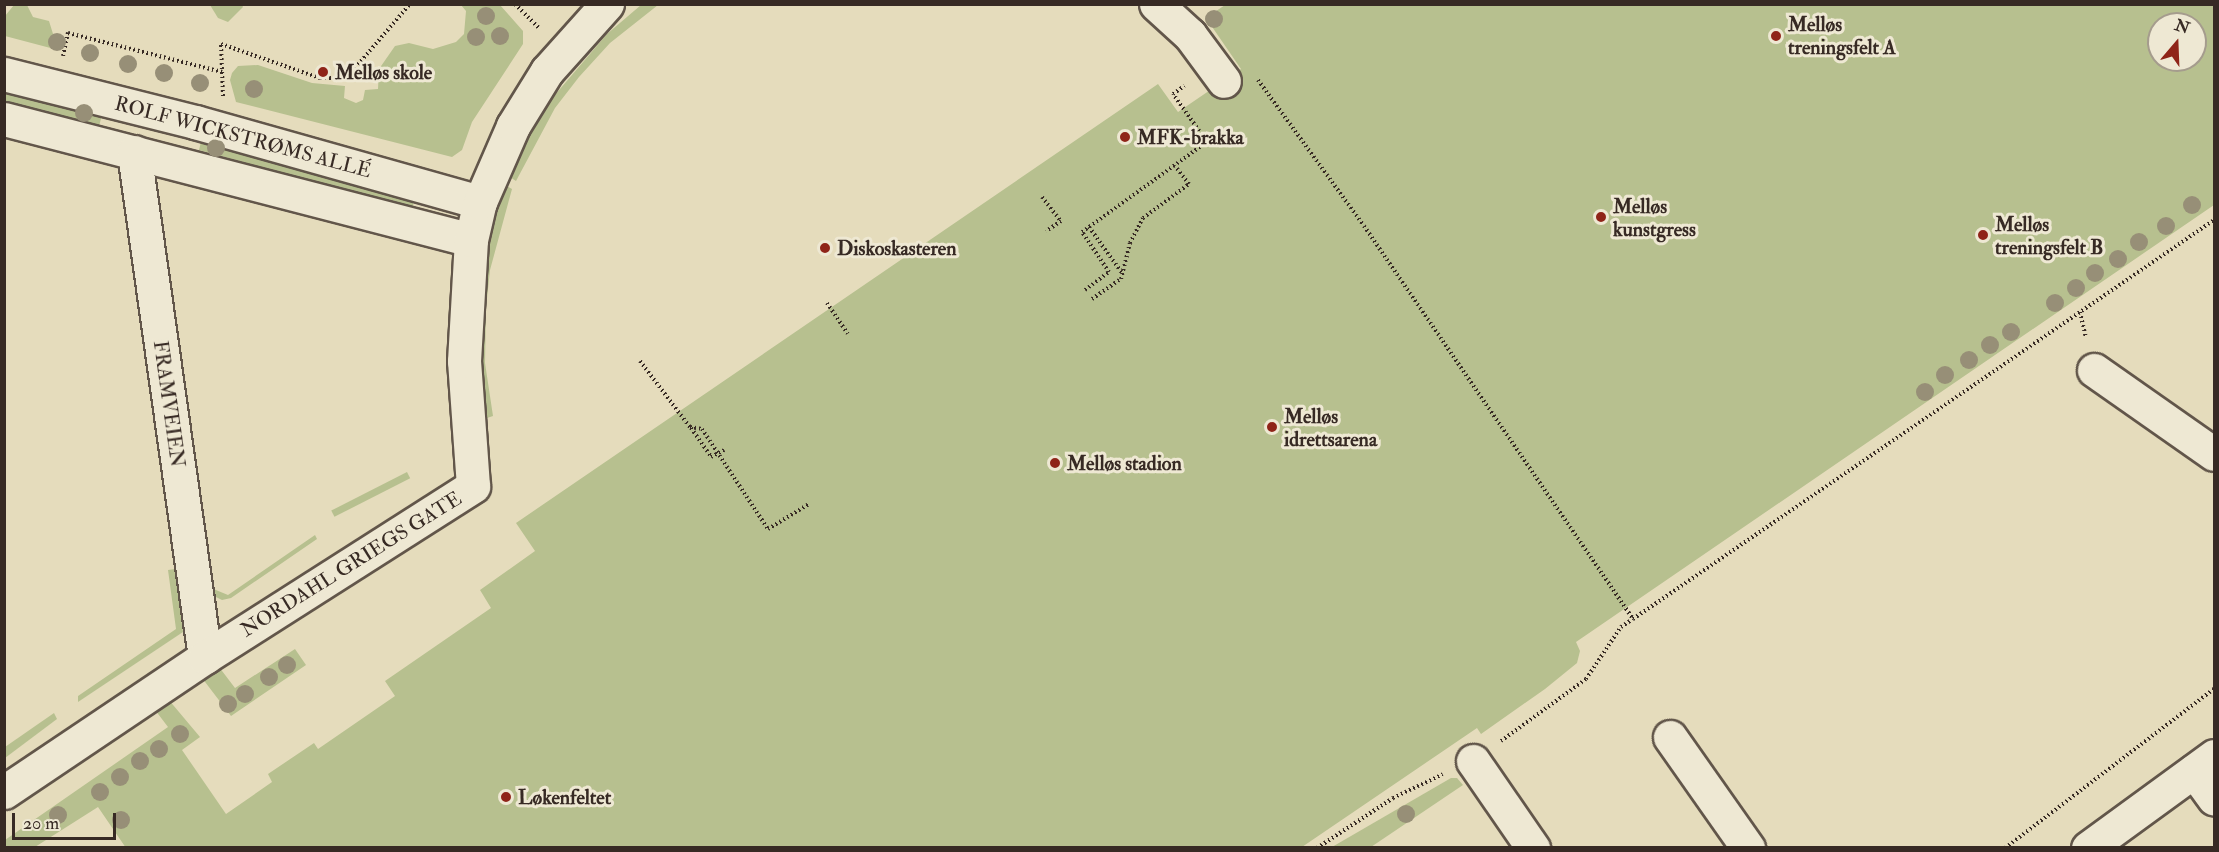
<!DOCTYPE html>
<meta charset="utf-8">
<style>
body{margin:0}
#map{position:relative;width:2219px;height:852px;overflow:hidden;background:#e5dcbc;font-family:"IM FELL Double Pica",serif}
div>[style]{position:absolute}
[style*='--x']{left:calc(var(--x)*1px);top:calc(var(--y)*1px);width:calc(var(--w)*1px);rotate:calc(var(--a)*1deg)}
.green>*{inset:0;background:#b7c08f;transform-origin:0 0}
.path>*{height:4px;margin-top:-2px;transform-origin:0;background:repeating-linear-gradient(90deg,#372a24 0 1.5px,transparent 0 4.5px)}
.roads{filter:drop-shadow(2px 0 #62564a) drop-shadow(-2px 0 #62564a) drop-shadow(0 2px #62564a) drop-shadow(0 -2px #62564a)}
.minor>*{height:33px;margin:-16.5px;padding:0 16.5px;transform-origin:16.5px;border-radius:16.5px;background:#eee8d3}
.trees>*{width:18px;height:18px;margin:-9px;border-radius:50%;background:#978f77}
.dots>*{width:16px;height:16px;translate:-50% -50%;box-sizing:border-box;border:3px solid #eee8d3;border-radius:50%}
span{translate:-50% -50%;white-space:nowrap;text-align:center;line-height:1.15;-webkit-text-stroke:6px #eee8d3;paint-order:stroke}
.poi-label{font-size:20px;color:#372a24;font-weight:700}
.left{translate:0 -50%;text-align:left}
.street-label{font-size:20px;color:#372a24}
.frame{position:absolute;inset:0;border:6px solid #372a24;pointer-events:none}
.north{position:absolute;left:2147px;top:12px;width:60px;height:60px;box-sizing:border-box;background:#eee8d3;border:2px solid #a59c8d;border-radius:50%;rotate:19deg;font-size:16px;font-weight:700;line-height:24px;text-align:center;color:#372a24}
.north::after{content:'';display:block;margin:auto;width:21px;height:27px;background:#8f2418;clip-path:polygon(50% 0,100% 100%,50% 72%,0 100%)}
.scale{position:absolute;left:12px;top:813px;width:104px;height:27px;box-sizing:border-box;border:3px solid #372a24;border-top:0;padding-left:8px;font-size:18px;line-height:21px;white-space:nowrap;color:#372a24;-webkit-text-stroke:4px #eee8d3;paint-order:stroke}
</style>
<div id="map">
<div class="green">
<div style="clip-path:polygon(14px 5px,27px 5px,33px 17px,49px 21px,58px 50px,5px 36px,5px 16px)"></div>
<div style="clip-path:polygon(210px 5px,242px 5px,243px 7px,228px 22px,218px 18px)"></div>
<div style="clip-path:polygon(461px 5px,500px 5px,523px 31px,523px 44px,472px 122px,462px 150px,452px 157px,236px 102px,230px 80px,232px 73px,238px 66px,258px 65px,312px 83px,345px 86px,344px 98px,356px 103px,363px 100px,365px 90px,378px 89px,379px 69px,395px 46px,409px 43px,433px 49px,456px 42px,464px 34px,466px 11px)"></div>
<div style="clip-path:polygon(641px 5px,658px 5px,610px 43px,579px 77px,555px 108px,516px 181px,507px 175px,548px 103px,607px 34px)"></div>
<div style="clip-path:polygon(evenodd,1225px 5px,2214px 5px,2214px 205px,1576px 642px,1580px 651px,1577px 663px,1545px 689px,1481px 734px,1477px 728px,1302px 847px,126px 848px,98px 807px,35px 847px,5px 848px,5px 840px,168px 727px,149px 702px,163px 693px,200px 737px,182px 750px,226px 814px,272px 782px,268px 774px,314px 743px,318px 749px,395px 696px,385px 681px,491px 608px,480px 590px,535px 551px,516px 523px,1158px 84px,1178px 112px,1241px 69px,1206px 18px,1225px 5px,2159px 24px,2195px 24px,2195px 60px,2159px 60px,2159px 24px)"></div>
<div style="left:4px;top:86px;width:102px;height:15px;rotate:14deg"></div>
<div style="clip-path:polygon(202px 138px,414px 193px,413px 208px,199px 150px)"></div>
<div style="clip-path:polygon(505px 185px,512px 189px,490px 270px,486px 308px,485px 363px,493px 416px,484px 419px,479px 395px,484px 258px)"></div>
<div style="left:407px;top:472px;width:7px;height:85px;rotate:63deg"></div>
<div style="clip-path:polygon(315px 535px,317px 539px,231px 598px,222px 600px,212px 595px,211px 588px,228px 595px)"></div>
<div style="clip-path:polygon(175px 569px,183px 632px,78px 702px,78px 696px,176px 629px,168px 570px)"></div>
<div style="clip-path:polygon(295px 649px,306px 665px,231px 716px,199px 674px,216px 663px,235px 688px)"></div>
<div style="clip-path:polygon(54px 713px,57px 719px,5px 758px,5px 747px)"></div>
<div style="clip-path:polygon(1451px 778px,1457px 778px,1463px 785px,1371px 847px,1332px 847px)"></div>
</div>
<div class="path">
<div style="--x:515;--y:4;--w:35;--a:45"></div>
<div style="--x:63;--y:56;--w:24;--a:-78"></div>
<div style="--x:68;--y:33;--w:159;--a:14.2"></div>
<div style="--x:1258;--y:80;--w:180;--a:54"></div>
<div style="--x:1364;--y:226;--w:476;--a:55.6"></div>
<div style="--x:223;--y:96;--w:52;--a:-92.2"></div>
<div style="--x:221;--y:44;--w:105;--a:19"></div>
<div style="--x:320;--y:78;--w:17;--a:0"></div>
<div style="--x:337;--y:78;--w:21;--a:-29"></div>
<div style="--x:355;--y:68;--w:84;--a:-49.3"></div>
<div style="--x:1042;--y:197;--w:31;--a:52"></div>
<div style="--x:1061;--y:221;--w:18;--a:146"></div>
<div style="--x:1089;--y:227;--w:57;--a:54.3"></div>
<div style="--x:1085;--y:290;--w:30;--a:-37"></div>
<div style="--x:1109;--y:272;--w:48;--a:-124"></div>
<div style="--x:1082;--y:232;--w:154;--a:-35.8"></div>
<div style="--x:1207;--y:142;--w:59;--a:-125.3"></div>
<div style="--x:1173;--y:94;--w:14;--a:-36"></div>
<div style="--x:1092;--y:299;--w:35;--a:-35"></div>
<div style="--x:1121;--y:279;--w:37;--a:-76"></div>
<div style="--x:1130;--y:243;--w:28;--a:-63"></div>
<div style="--x:1143;--y:218;--w:57;--a:-36.5"></div>
<div style="--x:1189;--y:184;--w:23;--a:-128"></div>
<div style="--x:827;--y:303;--w:37;--a:56"></div>
<div style="--x:2080;--y:312;--w:26;--a:77"></div>
<div style="--x:640;--y:361;--w:83;--a:52.9"></div>
<div style="--x:690;--y:427;--w:12;--a:9"></div>
<div style="--x:702;--y:429;--w:120;--a:56.6"></div>
<div style="--x:768;--y:529;--w:48;--a:-31.4"></div>
<div style="--x:691;--y:428;--w:35;--a:55"></div>
<div style="--x:711;--y:457;--w:15;--a:-28"></div>
<div style="--x:1501;--y:741;--w:105;--a:-36.1"></div>
<div style="--x:1586;--y:679;--w:63;--a:-56.1"></div>
<div style="--x:1621;--y:627;--w:14;--a:-34"></div>
<div style="--x:1633;--y:619;--w:705;--a:-34.48"></div>
<div style="--x:1317;--y:848;--w:91;--a:-33.3"></div>
<div style="--x:1393;--y:798;--w:55;--a:-25.6"></div>
<div style="--x:2005;--y:848;--w:263;--a:-37.3"></div>
</div>
<div class="roads">
<div class="minor">
<div style="--x:1156;--y:4;--w:46;--a:42.4"></div>
<div style="--x:1190;--y:35;--w:57;--a:53.5"></div>
<div style="--x:4;--y:74;--w:197;--a:14.1"></div>
<div style="--x:195;--y:122;--w:296;--a:15.7"></div>
<div style="--x:4;--y:119;--w:482;--a:14.5"></div>
<div style="--x:134;--y:152;--w:510;--a:82"></div>
<div style="--x:2094;--y:370;--w:146;--a:35"></div>
<div style="--x:1670;--y:737;--w:136;--a:54.9"></div>
<div style="--x:1473;--y:761;--w:106;--a:55.4"></div>
<div style="--x:2194;--y:771;--w:34;--a:54"></div>
<div style="--x:4;--y:792;--w:242;--a:-33.9"></div>
<div style="--x:205;--y:657;--w:318;--a:-32.5"></div>
<div style="--x:473;--y:486;--w:125;--a:-94.1"></div>
<div style="--x:464;--y:361;--w:121;--a:-86.7"></div>
<div style="--x:471;--y:240;--w:39;--a:-77"></div>
<div style="--x:480;--y:202;--w:83;--a:-66.5"></div>
<div style="--x:513;--y:126;--w:65;--a:-58.3"></div>
<div style="--x:547;--y:71;--w:90;--a:-48.2"></div>
<div style="--x:2088;--y:848;--w:156;--a:-36.1"></div>
</div>
</div>
<div class="trees">
<div style="left:486px;top:16px"></div>
<div style="left:1214px;top:19px"></div>
<div style="left:500px;top:36px"></div>
<div style="left:476px;top:37px"></div>
<div style="left:57px;top:42px"></div>
<div style="left:90px;top:53px"></div>
<div style="left:128px;top:64px"></div>
<div style="left:164px;top:73px"></div>
<div style="left:200px;top:83px"></div>
<div style="left:254px;top:89px"></div>
<div style="left:84px;top:113px"></div>
<div style="left:216px;top:148px"></div>
<div style="left:2192px;top:205px"></div>
<div style="left:2166px;top:226px"></div>
<div style="left:2139px;top:242px"></div>
<div style="left:2118px;top:259px"></div>
<div style="left:2095px;top:273px"></div>
<div style="left:2076px;top:288px"></div>
<div style="left:2055px;top:303px"></div>
<div style="left:2011px;top:332px"></div>
<div style="left:1990px;top:345px"></div>
<div style="left:1969px;top:360px"></div>
<div style="left:1945px;top:375px"></div>
<div style="left:1925px;top:392px"></div>
<div style="left:287px;top:665px"></div>
<div style="left:269px;top:677px"></div>
<div style="left:245px;top:694px"></div>
<div style="left:228px;top:704px"></div>
<div style="left:180px;top:734px"></div>
<div style="left:159px;top:749px"></div>
<div style="left:140px;top:761px"></div>
<div style="left:120px;top:777px"></div>
<div style="left:100px;top:792px"></div>
<div style="left:1406px;top:814px"></div>
<div style="left:58px;top:815px"></div>
<div style="left:121px;top:820px"></div>
</div>
<div class="dots">
<div style="left:1776px;top:36px;background:#8f2418"></div>
<div style="left:323px;top:72px;background:#8f2418"></div>
<div style="left:1125px;top:137px;background:#8f2418"></div>
<div style="left:1601px;top:217px;background:#8f2418"></div>
<div style="left:1983px;top:235px;background:#8f2418"></div>
<div style="left:825px;top:248px;background:#8f2418"></div>
<div style="left:1272px;top:427px;background:#8f2418"></div>
<div style="left:1055px;top:463px;background:#8f2418"></div>
<div style="left:506px;top:797px;background:#8f2418"></div>
</div>
<div class="poi-label">
<span class="left" style="left:1788px;top:36px">Melløs<br>treningsfelt A</span>
<span class="left" style="left:335px;top:72px">Melløs skole</span>
<span class="left" style="left:1137px;top:137px">MFK-brakka</span>
<span class="left" style="left:1613px;top:218px">Melløs<br>kunstgress</span>
<span class="left" style="left:1995px;top:236px">Melløs<br>treningsfelt B</span>
<span class="left" style="left:837px;top:248px">Diskoskasteren</span>
<span class="left" style="left:1284px;top:428px">Melløs<br>idrettsarena</span>
<span class="left" style="left:1067px;top:463px">Melløs stadion</span>
<span class="left" style="left:518px;top:797px">Løkenfeltet</span>
</div>
<div class="street-label">
<span style="left:243px;top:137px;rotate:15deg">ROLF WICKSTRØMS ALLÉ</span>
<span style="left:169px;top:404px;rotate:82deg">FRAMVEIEN</span>
<span style="left:351px;top:564px;rotate:-32deg">NORDAHL GRIEGS GATE</span>
</div>
<div class="frame"></div>
<div class="north">N</div>
<div class="scale">20 m</div>
</div>
